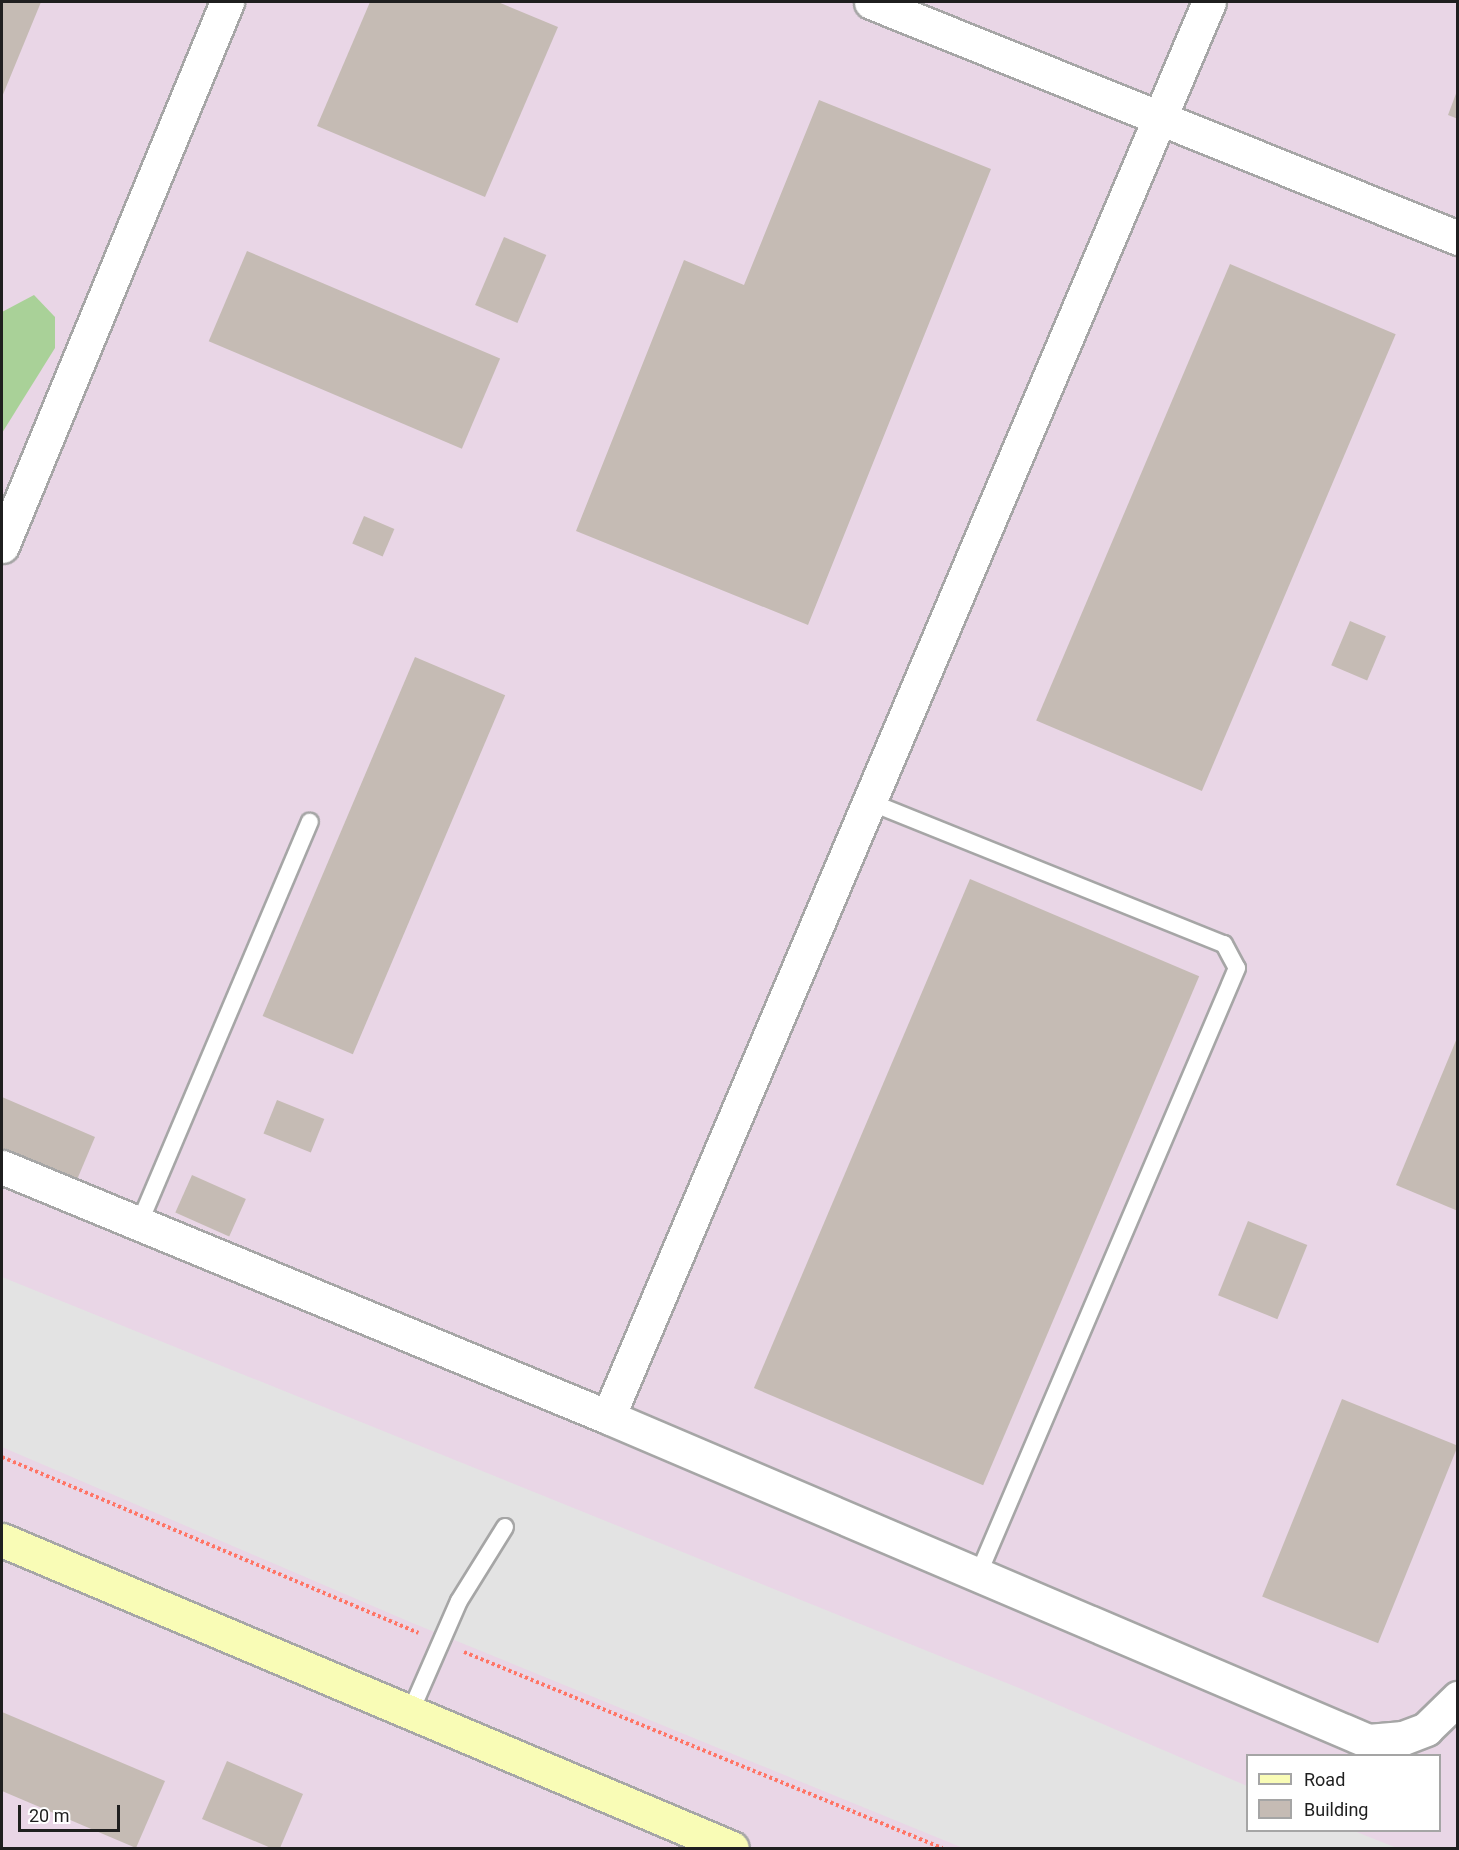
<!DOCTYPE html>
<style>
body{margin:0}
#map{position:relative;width:1459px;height:1850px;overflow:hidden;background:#f0ece4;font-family:Roboto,sans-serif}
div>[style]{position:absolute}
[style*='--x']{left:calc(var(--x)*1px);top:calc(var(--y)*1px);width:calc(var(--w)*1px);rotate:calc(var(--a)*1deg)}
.industrial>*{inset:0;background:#e9d6e6}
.forest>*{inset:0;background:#a9d198}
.parking>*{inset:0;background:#e3e3e3}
.building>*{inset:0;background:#c5bbb4;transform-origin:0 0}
.path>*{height:4px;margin-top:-2px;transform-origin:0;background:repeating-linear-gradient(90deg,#ff7566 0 3px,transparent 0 6px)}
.roads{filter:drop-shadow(2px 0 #a6a6a6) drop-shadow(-2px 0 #a6a6a6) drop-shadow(0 2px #a6a6a6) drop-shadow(0 -2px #a6a6a6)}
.lane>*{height:16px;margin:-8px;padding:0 8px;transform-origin:8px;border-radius:8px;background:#fff}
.street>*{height:33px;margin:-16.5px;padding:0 16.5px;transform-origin:16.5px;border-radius:16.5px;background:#fff}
.secondary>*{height:33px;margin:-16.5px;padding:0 16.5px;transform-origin:16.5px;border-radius:16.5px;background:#f9fcb6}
span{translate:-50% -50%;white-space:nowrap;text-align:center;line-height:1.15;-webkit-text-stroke:4.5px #fff;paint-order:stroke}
.frame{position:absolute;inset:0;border:3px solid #1f1f1f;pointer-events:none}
.legend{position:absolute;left:1246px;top:1754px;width:195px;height:78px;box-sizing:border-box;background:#fff;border:2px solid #a5a5a5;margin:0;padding:8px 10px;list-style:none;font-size:18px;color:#1f1f1f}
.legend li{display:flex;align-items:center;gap:12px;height:30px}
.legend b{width:30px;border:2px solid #a5a5a5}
.scale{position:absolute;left:18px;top:1805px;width:102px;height:27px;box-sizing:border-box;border:3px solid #1f1f1f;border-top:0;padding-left:8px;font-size:18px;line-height:21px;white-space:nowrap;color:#1f1f1f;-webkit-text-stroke:4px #fff;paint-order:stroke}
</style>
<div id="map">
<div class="industrial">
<div style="clip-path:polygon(evenodd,2px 2px,1457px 2px,1457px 1848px,2px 1848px,2px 2px,1248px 1756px,1440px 1756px,1440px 1830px,1248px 1830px,1248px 1756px)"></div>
</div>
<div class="forest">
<div style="clip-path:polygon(34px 295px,55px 317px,55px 348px,2px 433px,2px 312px)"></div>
</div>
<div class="parking">
<div style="clip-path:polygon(2px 1277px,1014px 1686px,1247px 1786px,1248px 1830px,1354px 1831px,1397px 1848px,963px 1848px,410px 1622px,2px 1447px)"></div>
</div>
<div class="building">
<div style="clip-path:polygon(2px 2px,41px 2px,2px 97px)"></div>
<div style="clip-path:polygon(370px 2px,498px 2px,558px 27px,485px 197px,317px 126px)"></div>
<div style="clip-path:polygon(1457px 91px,1458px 91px,1458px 119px,1448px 115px)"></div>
<div style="clip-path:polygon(819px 100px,991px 169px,808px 625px,576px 531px,684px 260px,744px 285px)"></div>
<div style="left:504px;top:237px;width:46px;height:74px;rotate:23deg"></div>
<div style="left:247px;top:251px;width:275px;height:98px;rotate:23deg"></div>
<div style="left:1230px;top:264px;width:180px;height:496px;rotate:23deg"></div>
<div style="left:364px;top:516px;width:33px;height:30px;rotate:23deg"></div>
<div style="left:1350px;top:621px;width:39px;height:48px;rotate:23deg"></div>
<div style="left:415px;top:657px;width:98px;height:390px;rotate:23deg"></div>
<div style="left:970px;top:879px;width:249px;height:553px;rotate:23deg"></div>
<div style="clip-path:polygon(1457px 1038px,1458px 1038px,1458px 1211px,1396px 1185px)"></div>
<div style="clip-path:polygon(2px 1097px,95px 1137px,76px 1182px,2px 1150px)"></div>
<div style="left:277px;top:1100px;width:51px;height:36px;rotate:22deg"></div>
<div style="left:192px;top:1175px;width:59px;height:41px;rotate:24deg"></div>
<div style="left:1248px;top:1221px;width:64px;height:80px;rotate:22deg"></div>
<div style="left:1342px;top:1399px;width:125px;height:213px;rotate:22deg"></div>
<div style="clip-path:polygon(2px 1712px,165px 1781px,136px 1848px,2px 1791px)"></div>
<div style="clip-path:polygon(227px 1761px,303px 1794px,280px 1848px,271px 1848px,202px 1819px)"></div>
</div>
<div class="path">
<div style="--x:2;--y:1457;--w:452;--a:22.9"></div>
<div style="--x:464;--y:1652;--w:517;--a:22.3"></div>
</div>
<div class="roads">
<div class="lane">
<div style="--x:870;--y:802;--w:381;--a:21.9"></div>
<div style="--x:1224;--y:944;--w:27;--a:62"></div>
<div style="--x:1237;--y:968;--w:660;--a:113.11"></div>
<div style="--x:139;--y:1224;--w:437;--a:-67"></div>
<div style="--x:410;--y:1713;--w:122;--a:-66.4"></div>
<div style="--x:459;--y:1601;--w:87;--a:-58.1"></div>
</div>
<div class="street">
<div style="--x:871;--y:2;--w:633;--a:21.9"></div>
<div style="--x:2;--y:546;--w:589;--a:-67.53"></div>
<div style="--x:2;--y:1167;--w:656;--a:22.42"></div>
<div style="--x:608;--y:1417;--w:826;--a:23.09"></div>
<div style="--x:1368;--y:1741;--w:35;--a:-5"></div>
<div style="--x:1403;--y:1738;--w:25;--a:-21"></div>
<div style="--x:1426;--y:1729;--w:45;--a:-44.1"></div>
<div style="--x:608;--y:1417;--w:1537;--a:-66.99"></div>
</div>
<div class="secondary">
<div style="--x:2;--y:1540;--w:792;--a:22.88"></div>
</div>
</div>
<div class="frame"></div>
<ul class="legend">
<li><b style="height:8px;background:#f9fcb6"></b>Road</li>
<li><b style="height:16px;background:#c5bbb4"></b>Building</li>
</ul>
<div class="scale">20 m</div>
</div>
